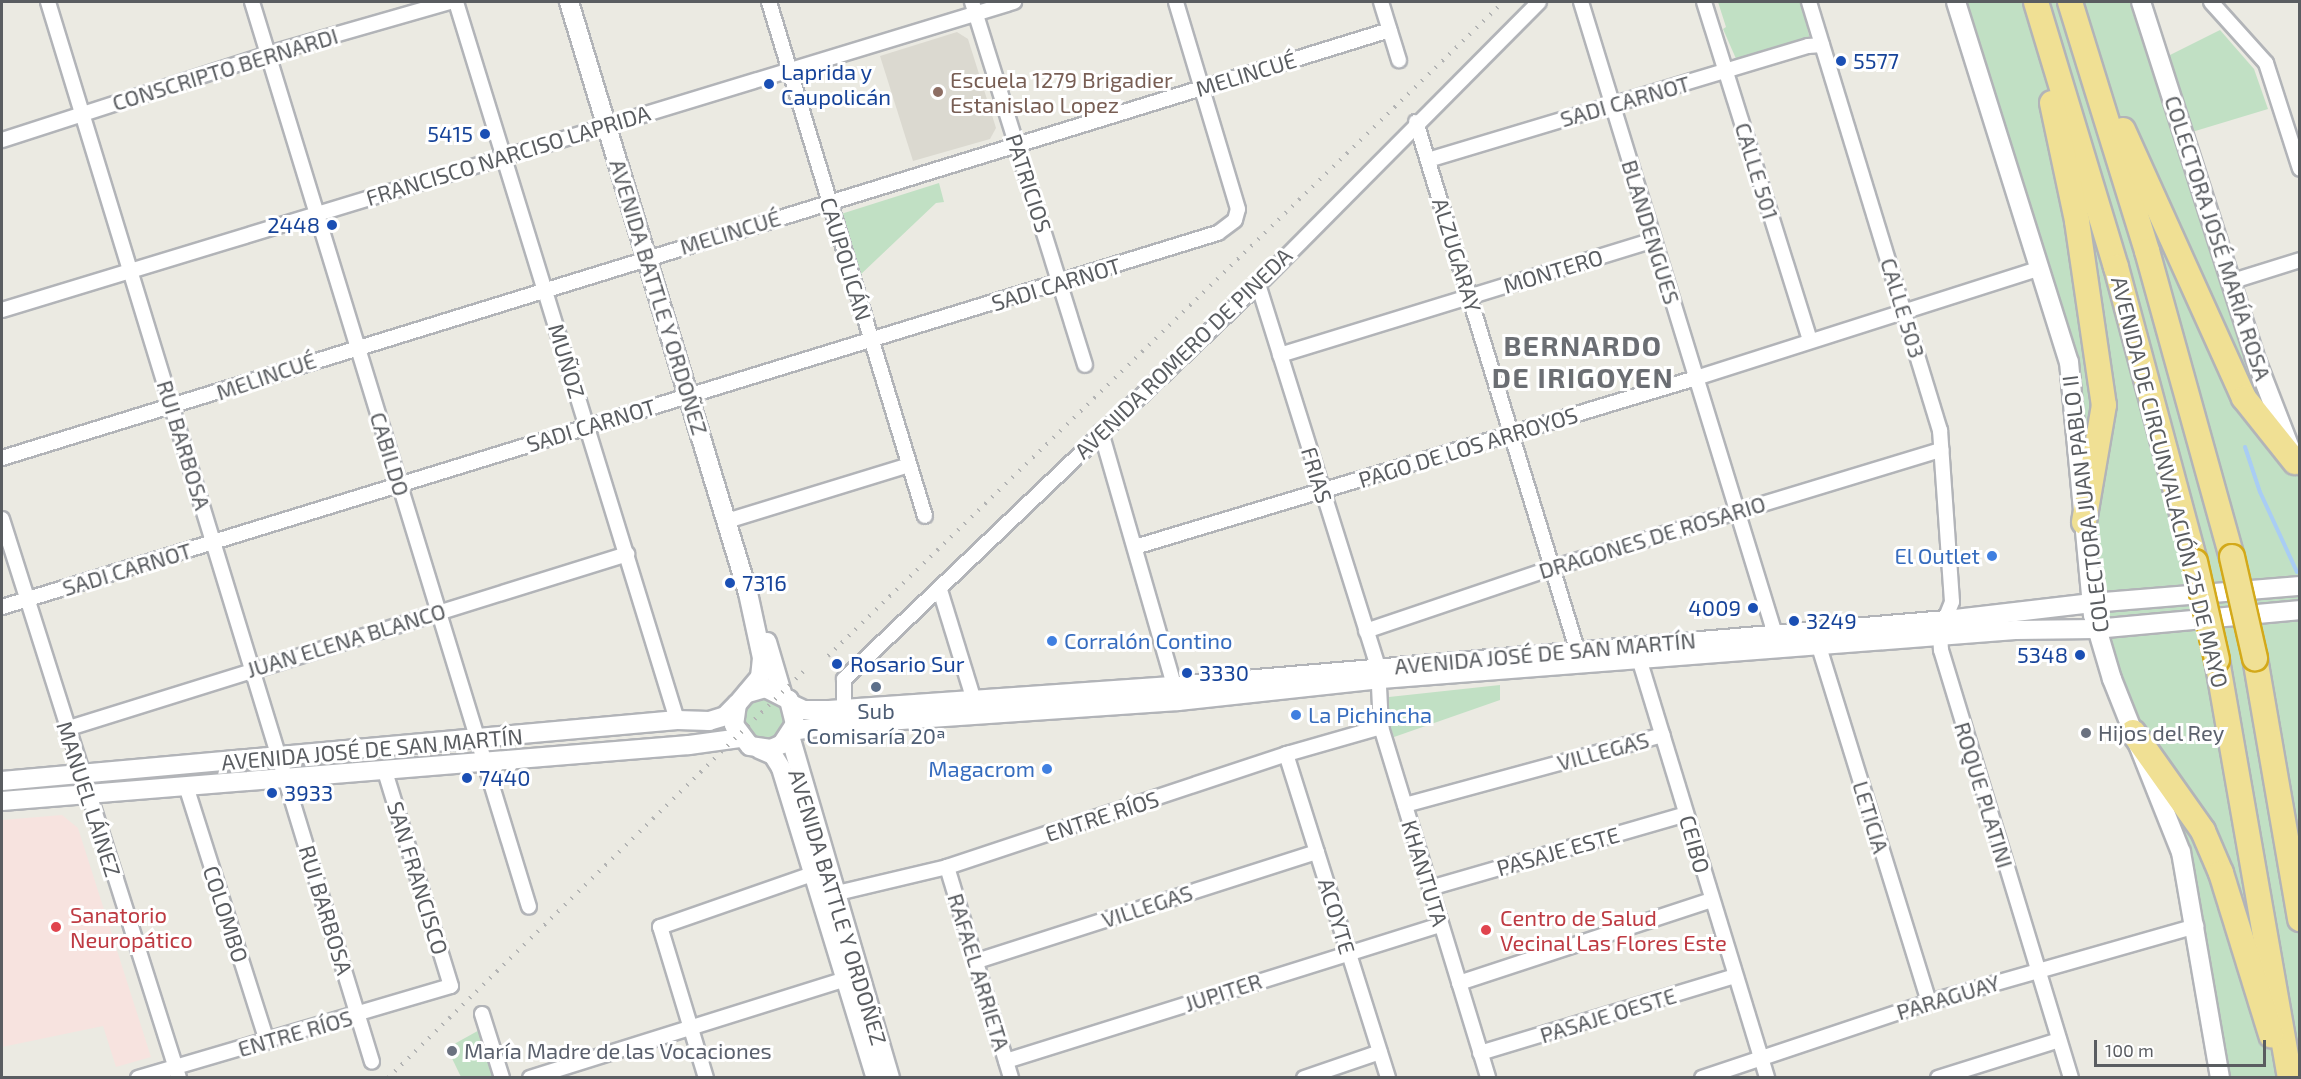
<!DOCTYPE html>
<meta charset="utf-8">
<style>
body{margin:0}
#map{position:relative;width:2301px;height:1079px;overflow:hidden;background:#ebeae2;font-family:"Exo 2",sans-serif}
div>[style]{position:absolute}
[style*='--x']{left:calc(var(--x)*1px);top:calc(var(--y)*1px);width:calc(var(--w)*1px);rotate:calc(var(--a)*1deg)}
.education>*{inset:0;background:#dbd9d0}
.medical>*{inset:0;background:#f7e3df}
.green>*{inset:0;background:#c1e0c4}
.stream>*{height:4px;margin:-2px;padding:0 2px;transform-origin:2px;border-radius:2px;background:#a9cdf4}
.roads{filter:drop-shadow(2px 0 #b2b4b8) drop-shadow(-2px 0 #b2b4b8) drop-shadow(0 2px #b2b4b8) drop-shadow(0 -2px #b2b4b8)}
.street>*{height:14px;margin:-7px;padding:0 7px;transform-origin:7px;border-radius:7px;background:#fff}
.secondary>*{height:18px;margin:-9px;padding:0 9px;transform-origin:9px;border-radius:9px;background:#fff}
.highway>*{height:24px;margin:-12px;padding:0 12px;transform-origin:12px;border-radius:12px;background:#f0e094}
.rail>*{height:4px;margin-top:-2px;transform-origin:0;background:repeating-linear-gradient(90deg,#b2b3b3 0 1.5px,transparent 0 9.5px)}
.bridges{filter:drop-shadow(2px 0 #d3a91a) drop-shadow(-2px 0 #d3a91a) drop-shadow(0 2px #d3a91a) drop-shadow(0 -2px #d3a91a)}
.highway-bridge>*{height:24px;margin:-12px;padding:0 12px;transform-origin:12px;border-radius:12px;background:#f0e094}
.dots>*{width:16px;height:16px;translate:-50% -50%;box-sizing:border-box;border:3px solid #fff;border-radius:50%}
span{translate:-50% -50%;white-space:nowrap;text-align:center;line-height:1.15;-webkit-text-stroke:6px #fff;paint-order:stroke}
.transit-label{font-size:22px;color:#164399}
.left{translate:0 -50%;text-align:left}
.right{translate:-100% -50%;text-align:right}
.street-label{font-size:22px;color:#5a5d61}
.education-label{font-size:22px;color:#785e54}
.shop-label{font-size:22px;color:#366cbe}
.service-label{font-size:22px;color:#4e5e75}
.worship-label{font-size:22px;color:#5b616d}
.health-label{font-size:22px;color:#be3a42}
.district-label{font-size:28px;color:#6b6e73;font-weight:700;letter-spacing:1.5px}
.frame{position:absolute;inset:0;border:3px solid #5a5d61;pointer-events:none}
.scale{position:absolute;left:2094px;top:1040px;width:172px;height:27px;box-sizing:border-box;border:3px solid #5a5d61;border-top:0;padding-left:8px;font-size:18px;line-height:21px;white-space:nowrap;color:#5a5d61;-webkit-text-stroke:4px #fff;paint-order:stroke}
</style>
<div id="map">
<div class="education">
<div style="clip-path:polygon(957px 32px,968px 39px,996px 128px,990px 139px,913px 161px,880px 56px)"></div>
</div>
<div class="medical">
<div style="clip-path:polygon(62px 815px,78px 828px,151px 1057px,116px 1067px,103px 1026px,2px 1047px,2px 820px)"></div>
</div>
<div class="green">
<div style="clip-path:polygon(1718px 2px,1801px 2px,1810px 39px,1737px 61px,1723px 29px,1726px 27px)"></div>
<div style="clip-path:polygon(1956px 2px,2141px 2px,2299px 472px,2299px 1077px,2220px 1077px,2181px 852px,2096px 629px,2069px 362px)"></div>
<div style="clip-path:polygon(2220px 30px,2254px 69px,2268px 109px,2192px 132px,2168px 56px)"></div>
<div style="clip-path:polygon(939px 183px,944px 202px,936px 203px,859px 276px,841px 214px)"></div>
<div style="clip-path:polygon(1500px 685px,1500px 700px,1394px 737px,1387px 717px,1389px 697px)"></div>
<div style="clip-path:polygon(747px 693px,785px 695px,790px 736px,750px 746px,737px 704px)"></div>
<div style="clip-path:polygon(483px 1028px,497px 1077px,461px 1077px,447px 1048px)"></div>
</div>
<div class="stream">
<div style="--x:2245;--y:447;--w:47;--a:71.6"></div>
<div style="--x:2260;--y:492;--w:88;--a:65.2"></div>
</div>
<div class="roads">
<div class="street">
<div style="--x:48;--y:2;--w:1108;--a:73"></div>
<div style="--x:252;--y:2;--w:946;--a:72.98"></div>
<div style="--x:456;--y:2;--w:751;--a:72.89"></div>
<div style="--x:769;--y:2;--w:537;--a:73.12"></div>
<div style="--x:972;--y:2;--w:380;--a:72.7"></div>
<div style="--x:1381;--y:2;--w:61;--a:72.8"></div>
<div style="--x:1581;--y:2;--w:661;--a:72.94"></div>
<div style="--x:1704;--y:2;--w:355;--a:72.6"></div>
<div style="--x:1809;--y:2;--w:448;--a:73"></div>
<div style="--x:1940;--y:430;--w:172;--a:86"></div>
<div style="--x:1952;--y:602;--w:32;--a:112"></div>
<div style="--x:1940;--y:632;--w:18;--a:87"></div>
<div style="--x:1941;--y:650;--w:447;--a:73.1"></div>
<div style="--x:2211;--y:2;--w:82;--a:48"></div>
<div style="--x:2266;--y:63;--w:111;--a:72.2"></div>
<div style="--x:1416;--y:122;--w:561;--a:73.02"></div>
<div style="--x:2;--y:140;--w:280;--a:-17.9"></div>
<div style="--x:268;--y:54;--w:188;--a:-16"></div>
<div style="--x:1428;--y:160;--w:397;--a:-16.7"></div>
<div style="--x:1808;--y:46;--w:14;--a:-4"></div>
<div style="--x:2233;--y:281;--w:70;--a:-17.4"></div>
<div style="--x:1258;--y:284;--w:400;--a:72.6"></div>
<div style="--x:1378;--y:666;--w:61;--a:87.2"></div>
<div style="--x:1381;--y:727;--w:367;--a:73"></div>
<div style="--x:2;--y:310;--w:1058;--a:-16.93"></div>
<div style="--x:1280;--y:355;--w:391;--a:-17.1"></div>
<div style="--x:1101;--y:432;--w:274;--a:73.9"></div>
<div style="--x:2;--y:458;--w:1452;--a:-17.14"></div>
<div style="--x:2;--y:519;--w:586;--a:72.43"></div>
<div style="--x:727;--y:521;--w:190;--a:-17.1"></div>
<div style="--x:1135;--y:547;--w:586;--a:-16.76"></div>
<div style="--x:1696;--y:378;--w:362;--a:-17.7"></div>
<div style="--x:940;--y:590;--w:122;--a:72.9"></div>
<div style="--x:2;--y:607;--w:1272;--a:-17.1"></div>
<div style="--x:1218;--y:233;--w:21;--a:-37"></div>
<div style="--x:1235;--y:220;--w:11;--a:-75"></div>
<div style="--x:1238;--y:209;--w:216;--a:-106.7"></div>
<div style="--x:1366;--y:631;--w:196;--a:-18.7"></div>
<div style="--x:1552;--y:568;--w:407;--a:-16.9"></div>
<div style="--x:1816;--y:637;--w:382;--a:72.8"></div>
<div style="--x:1637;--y:652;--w:445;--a:73"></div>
<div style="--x:844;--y:709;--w:30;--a:-90"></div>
<div style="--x:844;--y:679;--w:580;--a:-43.6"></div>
<div style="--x:1264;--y:279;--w:390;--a:-45.2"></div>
<div style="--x:66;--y:729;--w:588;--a:-17.32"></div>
<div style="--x:1286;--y:754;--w:340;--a:72.5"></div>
<div style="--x:186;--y:786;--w:268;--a:72.4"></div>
<div style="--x:1405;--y:805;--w:267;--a:-15.2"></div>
<div style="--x:947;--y:867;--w:220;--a:73.1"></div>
<div style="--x:1430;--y:888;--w:266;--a:-16.1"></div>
<div style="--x:829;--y:895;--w:121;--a:-13.3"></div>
<div style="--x:947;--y:867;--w:361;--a:-18.4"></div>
<div style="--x:1290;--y:753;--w:95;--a:-15.9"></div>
<div style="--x:977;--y:961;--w:357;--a:-17.8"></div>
<div style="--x:1459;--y:983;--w:265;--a:-18.2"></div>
<div style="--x:482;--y:1014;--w:67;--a:72.6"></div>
<div style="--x:1480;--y:1053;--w:266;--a:-16.8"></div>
<div style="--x:1006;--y:1061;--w:456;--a:-17.4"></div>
<div style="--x:138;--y:1078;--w:326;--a:-16.4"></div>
<div style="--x:451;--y:986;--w:225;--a:-107.1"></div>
<div style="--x:530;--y:1078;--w:331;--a:-17.4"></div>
<div style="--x:706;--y:1078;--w:158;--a:-106.9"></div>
<div style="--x:660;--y:927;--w:170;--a:-19.2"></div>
<div style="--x:1304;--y:1078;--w:80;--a:-18.9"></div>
<div style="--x:1702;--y:1078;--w:239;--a:-18.5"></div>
<div style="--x:1929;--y:1002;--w:278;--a:-15.9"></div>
<div style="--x:1938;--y:1078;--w:127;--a:-17.4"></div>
</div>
<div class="secondary">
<div style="--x:569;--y:2;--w:618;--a:73.15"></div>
<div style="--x:748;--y:593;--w:66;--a:77.8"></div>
<div style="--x:762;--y:658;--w:19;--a:96"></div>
<div style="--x:760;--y:677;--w:35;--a:130"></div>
<div style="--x:737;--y:704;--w:21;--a:98"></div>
<div style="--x:734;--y:725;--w:26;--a:53"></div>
<div style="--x:750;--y:746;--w:21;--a:8"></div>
<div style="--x:771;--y:749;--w:12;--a:-24"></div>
<div style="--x:782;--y:744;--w:24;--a:-57"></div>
<div style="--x:795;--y:724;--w:25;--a:-104"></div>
<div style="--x:789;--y:700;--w:27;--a:-153"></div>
<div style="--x:765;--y:688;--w:19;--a:164"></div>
<div style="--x:1956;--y:2;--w:377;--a:72.6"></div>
<div style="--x:2069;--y:362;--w:254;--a:84.6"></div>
<div style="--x:2093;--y:615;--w:67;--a:73.5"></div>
<div style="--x:2112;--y:679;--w:186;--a:68.3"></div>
<div style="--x:2181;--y:852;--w:229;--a:80.2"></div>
<div style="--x:2141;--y:2;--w:371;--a:72.2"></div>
<div style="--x:2254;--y:355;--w:100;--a:68.8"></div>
<div style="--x:767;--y:642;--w:53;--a:73.6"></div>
<div style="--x:791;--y:704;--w:14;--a:25"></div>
<div style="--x:804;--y:710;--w:25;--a:0"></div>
<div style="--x:829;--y:710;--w:347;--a:-4"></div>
<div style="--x:1175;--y:686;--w:775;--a:-4.89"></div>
<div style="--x:1947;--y:620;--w:146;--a:-6.7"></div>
<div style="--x:2092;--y:603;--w:209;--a:-4.7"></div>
<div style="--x:792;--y:731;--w:36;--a:-9"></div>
<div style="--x:828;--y:725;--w:351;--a:-3.9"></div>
<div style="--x:1178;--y:701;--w:204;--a:-6.2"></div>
<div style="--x:1381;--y:679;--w:636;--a:-4.42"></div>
<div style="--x:2015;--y:630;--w:81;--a:-0.7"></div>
<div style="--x:2096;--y:629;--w:205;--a:-5.3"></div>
<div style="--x:790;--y:736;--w:356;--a:73.7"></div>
<div style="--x:759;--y:749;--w:15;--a:23"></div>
<div style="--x:773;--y:755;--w:15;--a:58"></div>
<div style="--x:781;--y:768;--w:324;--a:73"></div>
<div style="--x:2;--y:781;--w:678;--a:-5.16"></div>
<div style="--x:677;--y:720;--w:32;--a:2"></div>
<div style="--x:709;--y:721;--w:17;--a:-17"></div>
<div style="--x:725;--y:716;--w:17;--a:-45"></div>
<div style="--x:2;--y:801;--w:689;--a:-4.66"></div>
<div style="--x:689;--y:745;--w:51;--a:-7.8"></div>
</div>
<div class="highway">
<div style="--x:2036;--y:2;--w:277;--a:73.2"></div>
<div style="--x:2116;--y:267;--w:305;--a:75"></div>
<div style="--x:2070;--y:2;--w:261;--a:72.8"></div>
<div style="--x:2147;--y:251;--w:318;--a:74.5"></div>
<div style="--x:2052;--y:103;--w:121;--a:78"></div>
<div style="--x:2077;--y:221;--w:186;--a:81.7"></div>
<div style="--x:2104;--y:405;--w:119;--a:99.7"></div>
<div style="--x:2123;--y:130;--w:294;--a:65.7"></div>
<div style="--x:2244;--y:398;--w:82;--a:51.4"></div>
<div style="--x:2255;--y:658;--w:265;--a:80.2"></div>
<div style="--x:2217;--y:660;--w:424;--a:80.1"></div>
<div style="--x:2133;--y:732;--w:121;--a:54.7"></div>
<div style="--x:2203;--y:831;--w:46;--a:66.8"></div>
<div style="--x:2221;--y:873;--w:170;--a:72.8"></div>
</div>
</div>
<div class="rail">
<div style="--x:828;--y:656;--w:940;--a:-44.09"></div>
<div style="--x:388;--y:1078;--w:588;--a:-44.38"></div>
</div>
<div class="bridges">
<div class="highway-bridge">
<div style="--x:2232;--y:557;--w:104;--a:77.2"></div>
<div style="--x:2195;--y:562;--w:100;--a:77.3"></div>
</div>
</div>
<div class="dots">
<div style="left:1841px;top:61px;background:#1a4fb4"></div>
<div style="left:769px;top:84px;background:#1a4fb4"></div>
<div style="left:938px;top:92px;background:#8d6e63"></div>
<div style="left:485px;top:134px;background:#1a4fb4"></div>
<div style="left:332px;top:225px;background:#1a4fb4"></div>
<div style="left:1992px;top:556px;background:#3f7fe0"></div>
<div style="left:730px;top:583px;background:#1a4fb4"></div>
<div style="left:1753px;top:608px;background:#1a4fb4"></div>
<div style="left:1794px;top:621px;background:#1a4fb4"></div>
<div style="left:1052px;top:641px;background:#3f7fe0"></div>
<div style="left:2080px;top:655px;background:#1a4fb4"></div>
<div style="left:837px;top:664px;background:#1a4fb4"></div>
<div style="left:1187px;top:673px;background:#1a4fb4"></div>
<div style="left:876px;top:687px;background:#5c6f8a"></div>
<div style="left:1296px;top:715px;background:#3f7fe0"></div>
<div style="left:2086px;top:733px;background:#6b7280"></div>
<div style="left:1047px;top:769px;background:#3f7fe0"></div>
<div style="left:467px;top:778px;background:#1a4fb4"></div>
<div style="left:272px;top:793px;background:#1a4fb4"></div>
<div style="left:56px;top:927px;background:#e0444e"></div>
<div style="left:1486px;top:930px;background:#e0444e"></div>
<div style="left:452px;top:1051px;background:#6b7280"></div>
</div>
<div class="transit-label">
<span class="left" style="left:1853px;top:61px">5577</span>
<span class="left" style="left:781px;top:84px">Laprida y<br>Caupolicán</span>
<span class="right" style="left:473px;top:134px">5415</span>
<span class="right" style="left:320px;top:225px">2448</span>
<span class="left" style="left:742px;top:583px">7316</span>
<span class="right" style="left:1741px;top:608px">4009</span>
<span class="left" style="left:1806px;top:621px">3249</span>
<span class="right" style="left:2068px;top:655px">5348</span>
<span class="left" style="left:850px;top:664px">Rosario Sur</span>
<span class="left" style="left:1199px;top:673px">3330</span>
<span class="left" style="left:479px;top:778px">7440</span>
<span class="left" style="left:284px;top:793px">3933</span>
</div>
<div class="street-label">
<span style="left:225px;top:69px;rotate:-17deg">CONSCRIPTO BERNARDI</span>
<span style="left:1246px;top:74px;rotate:-17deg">MELINCUÉ</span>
<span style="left:1625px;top:101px;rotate:-16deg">SADI CARNOT</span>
<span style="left:508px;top:155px;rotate:-17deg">FRANCISCO NARCISO LAPRIDA</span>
<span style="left:1757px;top:171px;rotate:73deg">CALLE 501</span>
<span style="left:1029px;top:183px;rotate:72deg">PATRICIOS</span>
<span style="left:730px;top:232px;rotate:-17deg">MELINCUÉ</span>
<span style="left:1651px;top:232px;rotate:73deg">BLANDENGUES</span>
<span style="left:2218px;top:238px;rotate:72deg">COLECTORA JOSÉ MARÍA ROSA</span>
<span style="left:1457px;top:255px;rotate:73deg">ALZUGARAY</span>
<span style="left:846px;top:259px;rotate:73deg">CAUPOLICÁN</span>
<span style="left:1553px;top:271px;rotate:-17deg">MONTERO</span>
<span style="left:1056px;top:284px;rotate:-17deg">SADI CARNOT</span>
<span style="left:659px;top:297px;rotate:73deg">AVENIDA BATTLE Y ORDOÑEZ</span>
<span style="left:1903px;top:308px;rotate:73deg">CALLE 503</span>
<span style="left:1183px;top:353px;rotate:-44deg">AVENIDA ROMERO DE PINEDA</span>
<span style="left:567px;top:361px;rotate:73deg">MUÑOZ</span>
<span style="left:266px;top:376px;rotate:-19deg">MELINCUÉ</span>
<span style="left:591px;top:425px;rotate:-17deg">SADI CARNOT</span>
<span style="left:184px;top:445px;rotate:73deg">RUI BARBOSA</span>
<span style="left:1468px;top:447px;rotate:-17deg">PAGO DE LOS ARROYOS</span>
<span style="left:390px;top:454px;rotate:73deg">CABILDO</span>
<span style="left:1317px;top:475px;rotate:73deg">FRIAS</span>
<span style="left:2170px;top:482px;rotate:76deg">AVENIDA DE CIRCUNVALACIÓN 25 DE MAYO</span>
<span style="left:2085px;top:504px;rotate:-97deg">COLECTORA JUAN PABLO II</span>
<span style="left:1652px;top:537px;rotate:-17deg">DRAGONES DE ROSARIO</span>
<span style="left:127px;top:569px;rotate:-17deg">SADI CARNOT</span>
<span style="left:346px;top:640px;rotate:-17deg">JUAN ELENA BLANCO</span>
<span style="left:1545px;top:653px;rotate:-5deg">AVENIDA JOSÉ DE SAN MARTÍN</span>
<span style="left:372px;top:749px;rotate:-5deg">AVENIDA JOSÉ DE SAN MARTÍN</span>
<span style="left:1603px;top:751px;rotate:-15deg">VILLEGAS</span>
<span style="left:1984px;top:795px;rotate:73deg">ROQUE PLATINI</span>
<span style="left:89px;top:799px;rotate:72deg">MANUEL LÁINEZ</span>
<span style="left:1102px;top:816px;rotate:-18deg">ENTRE RÍOS</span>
<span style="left:1871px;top:817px;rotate:73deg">LETICIA</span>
<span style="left:1695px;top:844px;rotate:74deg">CEIBO</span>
<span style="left:1558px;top:851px;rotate:-16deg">PASAJE ESTE</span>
<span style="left:1425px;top:873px;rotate:73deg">KHANTUTA</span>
<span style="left:418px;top:878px;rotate:73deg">SAN FRANCISCO</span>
<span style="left:1147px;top:906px;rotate:-18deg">VILLEGAS</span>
<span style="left:838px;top:907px;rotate:73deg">AVENIDA BATTLE Y ORDOÑEZ</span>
<span style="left:326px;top:910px;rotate:73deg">RUI BARBOSA</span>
<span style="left:226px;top:914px;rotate:72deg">COLOMBO</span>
<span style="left:1337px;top:916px;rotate:73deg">ACOYTE</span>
<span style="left:979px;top:972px;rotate:73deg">RAFAEL ARRIETA</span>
<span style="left:1223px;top:992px;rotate:-18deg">JUPITER</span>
<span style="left:1948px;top:997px;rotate:-17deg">PARAGUAY</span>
<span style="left:1608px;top:1015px;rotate:-17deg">PASAJE OESTE</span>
<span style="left:295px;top:1033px;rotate:-16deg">ENTRE RÍOS</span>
</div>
<div class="education-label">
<span class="left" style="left:950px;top:92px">Escuela 1279 Brigadier<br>Estanislao Lopez</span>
</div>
<div class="shop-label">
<span class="right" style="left:1980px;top:556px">El Outlet</span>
<span class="left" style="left:1064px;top:641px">Corralón Contino</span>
<span class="left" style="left:1308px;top:715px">La Pichincha</span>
<span class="right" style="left:1035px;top:769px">Magacrom</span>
</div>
<div class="service-label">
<span style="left:876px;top:723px">Sub<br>Comisaría 20ª</span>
</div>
<div class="worship-label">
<span class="left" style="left:2098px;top:733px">Hijos del Rey</span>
<span class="left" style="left:464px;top:1051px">María Madre de las Vocaciones</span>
</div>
<div class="health-label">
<span class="left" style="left:70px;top:927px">Sanatorio<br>Neuropático</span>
<span class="left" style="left:1500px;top:930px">Centro de Salud<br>Vecinal Las Flores Este</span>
</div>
<div class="district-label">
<span style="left:1583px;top:361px">BERNARDO<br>DE IRIGOYEN</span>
</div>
<div class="frame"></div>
<div class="scale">100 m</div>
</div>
